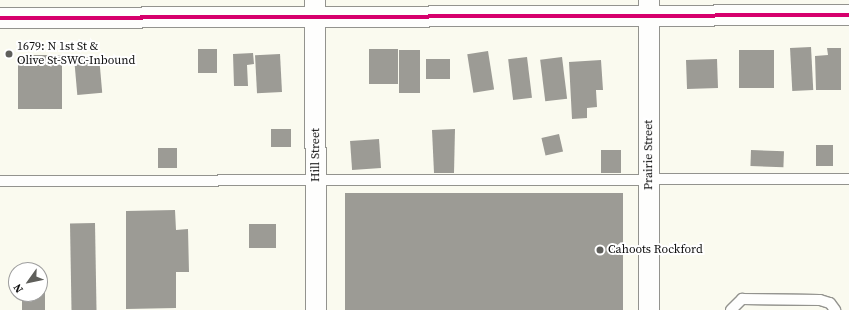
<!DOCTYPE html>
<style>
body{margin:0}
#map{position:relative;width:849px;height:310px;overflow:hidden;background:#fafaef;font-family:"Source Serif 4",serif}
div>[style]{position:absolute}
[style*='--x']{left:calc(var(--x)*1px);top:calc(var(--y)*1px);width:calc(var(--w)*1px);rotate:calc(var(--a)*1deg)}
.building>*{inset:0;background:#9c9b95;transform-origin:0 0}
.roads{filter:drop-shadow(1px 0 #93938e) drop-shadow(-1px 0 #93938e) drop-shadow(0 1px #93938e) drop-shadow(0 -1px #93938e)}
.service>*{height:10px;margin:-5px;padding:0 5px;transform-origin:5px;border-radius:5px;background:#fefefd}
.minor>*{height:20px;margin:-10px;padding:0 10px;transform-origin:10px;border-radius:10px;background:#fefefd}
.cycleway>*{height:4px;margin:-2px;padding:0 2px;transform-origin:2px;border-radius:2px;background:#d6006c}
.dots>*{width:11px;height:11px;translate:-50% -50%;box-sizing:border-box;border:2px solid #fff;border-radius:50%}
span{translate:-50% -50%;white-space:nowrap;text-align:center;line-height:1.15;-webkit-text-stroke:4px #fff;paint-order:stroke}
.poi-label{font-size:12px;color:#0c0c0c}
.left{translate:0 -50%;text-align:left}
.street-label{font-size:12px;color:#0c0c0c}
.north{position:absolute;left:8px;top:262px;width:40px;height:40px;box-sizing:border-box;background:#fff;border:1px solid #9e9e9e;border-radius:50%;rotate:237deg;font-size:11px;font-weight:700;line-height:16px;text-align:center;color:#0c0c0c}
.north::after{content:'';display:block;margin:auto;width:14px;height:18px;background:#5f5f5b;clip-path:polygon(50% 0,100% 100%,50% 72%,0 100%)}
</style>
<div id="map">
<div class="building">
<div style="left:811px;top:47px;width:43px;height:21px;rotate:87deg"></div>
<div style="clip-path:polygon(827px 48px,841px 48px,841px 90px,816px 90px,815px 56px,828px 55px)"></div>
<div style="left:198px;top:49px;width:19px;height:24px"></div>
<div style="left:398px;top:49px;width:35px;height:29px;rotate:90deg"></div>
<div style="left:399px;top:50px;width:21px;height:43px"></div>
<div style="left:739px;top:50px;width:35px;height:38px"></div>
<div style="left:488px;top:51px;width:39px;height:21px;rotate:81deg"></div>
<div style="clip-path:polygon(253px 53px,254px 64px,247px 65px,248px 86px,234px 86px,233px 54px)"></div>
<div style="left:280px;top:54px;width:38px;height:25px;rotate:87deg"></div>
<div style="left:18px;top:55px;width:44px;height:54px"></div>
<div style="left:99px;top:56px;width:37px;height:25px;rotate:85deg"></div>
<div style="left:527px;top:57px;width:41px;height:19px;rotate:83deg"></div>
<div style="left:562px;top:57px;width:42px;height:22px;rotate:83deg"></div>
<div style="left:426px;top:59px;width:24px;height:20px"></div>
<div style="left:717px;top:59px;width:29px;height:31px;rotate:88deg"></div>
<div style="clip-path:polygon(601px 60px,603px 90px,596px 90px,597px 107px,587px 108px,587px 118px,572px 119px,569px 62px)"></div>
<div style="left:271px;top:129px;width:20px;height:18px"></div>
<div style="clip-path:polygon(455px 129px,454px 173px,434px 173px,432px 130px)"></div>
<div style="left:559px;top:134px;width:18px;height:18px;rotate:77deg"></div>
<div style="left:379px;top:139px;width:29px;height:29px;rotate:86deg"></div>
<div style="left:816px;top:145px;width:17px;height:21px"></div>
<div style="left:158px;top:148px;width:19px;height:20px"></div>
<div style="left:621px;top:150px;width:23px;height:20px;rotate:90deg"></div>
<div style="left:751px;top:150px;width:33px;height:16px;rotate:2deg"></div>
<div style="left:345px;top:193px;width:278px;height:117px"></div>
<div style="clip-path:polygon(175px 210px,176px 230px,188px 229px,189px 272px,176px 272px,176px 308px,126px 309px,126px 211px)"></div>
<div style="left:95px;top:223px;width:87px;height:25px;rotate:89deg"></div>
<div style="left:249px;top:224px;width:27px;height:24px"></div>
<div style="clip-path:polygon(45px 281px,45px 310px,22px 310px,22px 294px,40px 294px,40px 282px)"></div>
</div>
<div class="roads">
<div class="service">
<div style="--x:0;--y:181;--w:849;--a:-0.13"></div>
<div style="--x:731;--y:310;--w:16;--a:-45"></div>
<div style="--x:742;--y:299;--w:78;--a:0.7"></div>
<div style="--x:820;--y:300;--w:10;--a:17"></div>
<div style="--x:830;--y:303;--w:9;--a:54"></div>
</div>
<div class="minor">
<div style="--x:315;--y:0;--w:310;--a:89.8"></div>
<div style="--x:649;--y:0;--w:310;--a:90"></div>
<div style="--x:0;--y:18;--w:849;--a:-0.2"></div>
</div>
</div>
<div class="cycleway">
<div style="--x:0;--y:18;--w:849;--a:-0.2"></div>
</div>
<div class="dots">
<div style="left:9px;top:54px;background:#5f5f5b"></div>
<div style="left:600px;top:250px;background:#5f5f5b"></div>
</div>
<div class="poi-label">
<span class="left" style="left:17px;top:54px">1679: N 1st St &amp;<br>Olive St-SWC-Inbound</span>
<span class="left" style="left:608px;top:250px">Cahoots Rockford</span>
</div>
<div class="street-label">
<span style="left:316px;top:155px;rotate:-90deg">Hill Street</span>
<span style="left:649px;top:155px;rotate:-90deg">Prairie Street</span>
</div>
<div class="north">N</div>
</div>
